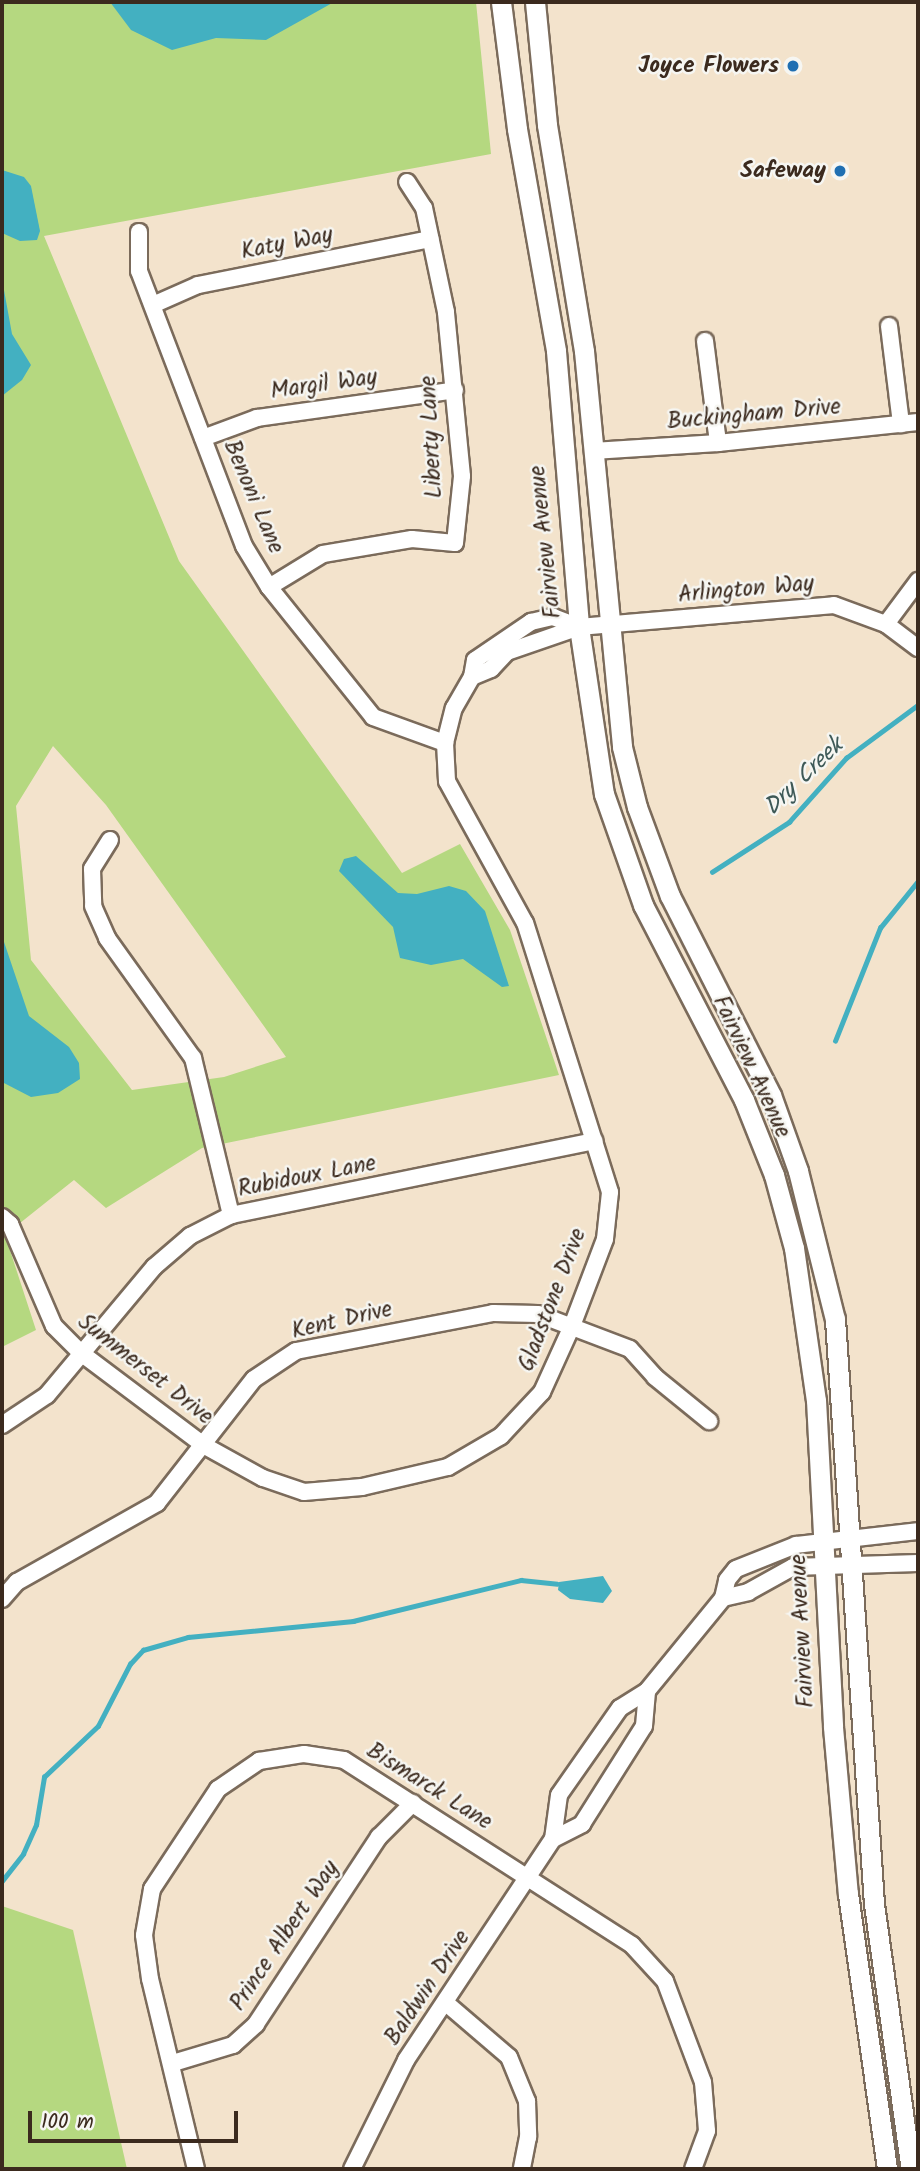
<!DOCTYPE html>
<style>
body{margin:0}
#map{position:relative;width:920px;height:2171px;overflow:hidden;background:#f3e3cc;font-family:Kalam,sans-serif}
div>[style]{position:absolute}
[style*='--x']{left:calc(var(--x)*1px);top:calc(var(--y)*1px);width:calc(var(--w)*1px);rotate:calc(var(--a)*1deg)}
.green>*{inset:0;background:#b5d880}
.water>*{inset:0;background:#43b0c1}
.stream>*{height:4.5px;margin:-2.25px;padding:0 2.25px;transform-origin:2.25px;border-radius:2.25px;background:#43b0c1}
.roads{filter:drop-shadow(2px 0 #7b6b5b) drop-shadow(-2px 0 #7b6b5b) drop-shadow(0 2px #7b6b5b) drop-shadow(0 -2px #7b6b5b)}
.minor>*{height:16px;margin:-8px;padding:0 8px;transform-origin:8px;border-radius:8px;background:#fff}
.tertiary>*{height:19px;margin:-9.5px;padding:0 9.5px;transform-origin:9.5px;border-radius:9.5px;background:#fff}
.dots>*{width:19px;height:19px;translate:-50% -50%;box-sizing:border-box;border:4px solid #f6f6f2;border-radius:50%}
span{translate:-50% -50%;white-space:nowrap;text-align:center;line-height:1.15;-webkit-text-stroke:5px #f6f6f2;paint-order:stroke}
.poi-label{font-size:23px;color:#3b2a1e;font-weight:700}
.right{translate:-100% -50%;text-align:right}
.street-label{font-size:23px;color:#3b2a1e}
.water-label{font-size:24px;color:#3e5957;font-style:italic}
.frame{position:absolute;inset:0;border:4px solid #3b2a1e;pointer-events:none}
.scale{position:absolute;left:28px;top:2111px;width:210px;height:32px;box-sizing:border-box;border:4px solid #3b2a1e;border-top:0;padding-left:9px;font-size:21px;line-height:24px;white-space:nowrap;color:#3b2a1e;-webkit-text-stroke:5px #f6f6f2;paint-order:stroke}
</style>
<div id="map">
<div class="green">
<div style="clip-path:polygon(evenodd,2px 2px,476px 2px,491px 154px,44px 236px,179px 561px,402px 873px,460px 844px,510px 930px,559px 1075px,202px 1148px,106px 1208px,74px 1180px,5px 1235px,36px 1330px,2px 1347px,2px 2px,53px 746px,106px 805px,286px 1057px,224px 1077px,132px 1090px,31px 960px,16px 806px,53px 746px)"></div>
<div style="clip-path:polygon(2px 1906px,73px 1930px,127px 2169px,2px 2169px)"></div>
</div>
<div class="water">
<div style="clip-path:polygon(110px 2px,334px 2px,266px 40px,216px 38px,172px 50px,131px 30px)"></div>
<div style="clip-path:polygon(2px 170px,24px 177px,31px 186px,40px 231px,37px 240px,20px 241px,2px 233px)"></div>
<div style="clip-path:polygon(2px 279px,12px 334px,31px 365px,22px 380px,2px 396px)"></div>
<div style="clip-path:polygon(356px 856px,398px 893px,417px 894px,449px 886px,466px 891px,485px 911px,509px 986px,502px 987px,463px 959px,431px 965px,400px 958px,393px 927px,339px 871px,344px 859px)"></div>
<div style="clip-path:polygon(2px 936px,29px 1016px,69px 1047px,79px 1063px,80px 1079px,58px 1093px,31px 1097px,2px 1082px)"></div>
<div style="clip-path:polygon(603px 1576px,612px 1591px,603px 1603px,570px 1599px,558px 1590px,559px 1582px)"></div>
</div>
<div class="stream">
<div style="--x:712;--y:872;--w:92;--a:-33"></div>
<div style="--x:789;--y:822;--w:86;--a:-48.3"></div>
<div style="--x:846;--y:758;--w:89;--a:-36.4"></div>
<div style="--x:835;--y:1041;--w:122;--a:-68.3"></div>
<div style="--x:880;--y:928;--w:60;--a:-51"></div>
<div style="--x:2;--y:1881;--w:34;--a:-52"></div>
<div style="--x:23;--y:1854;--w:32;--a:-66"></div>
<div style="--x:36;--y:1825;--w:49;--a:-80.5"></div>
<div style="--x:44;--y:1777;--w:74;--a:-43.4"></div>
<div style="--x:98;--y:1726;--w:70;--a:-62.7"></div>
<div style="--x:130;--y:1664;--w:19;--a:-47"></div>
<div style="--x:143;--y:1650;--w:47;--a:-16.1"></div>
<div style="--x:188;--y:1637;--w:166;--a:-5.5"></div>
<div style="--x:353;--y:1621;--w:173;--a:-13.7"></div>
<div style="--x:521;--y:1580;--w:36;--a:6"></div>
</div>
<div class="roads">
<div class="minor">
<div style="--x:139;--y:232;--w:39;--a:90"></div>
<div style="--x:139;--y:271;--w:294;--a:69.1"></div>
<div style="--x:244;--y:546;--w:48;--a:58.6"></div>
<div style="--x:269;--y:587;--w:166;--a:51.3"></div>
<div style="--x:373;--y:717;--w:77;--a:19.9"></div>
<div style="--x:155;--y:304;--w:47;--a:-23.8"></div>
<div style="--x:198;--y:285;--w:237;--a:-11.2"></div>
<div style="--x:889;--y:326;--w:99;--a:83"></div>
<div style="--x:705;--y:341;--w:103;--a:82.7"></div>
<div style="--x:203;--y:438;--w:58;--a:-20.3"></div>
<div style="--x:257;--y:418;--w:200;--a:-8"></div>
<div style="--x:593;--y:451;--w:125;--a:-3.7"></div>
<div style="--x:718;--y:443;--w:201;--a:-6"></div>
<div style="--x:269;--y:587;--w:63;--a:-31.4"></div>
<div style="--x:323;--y:554;--w:90;--a:-9.6"></div>
<div style="--x:412;--y:539;--w:43;--a:5.3"></div>
<div style="--x:455;--y:543;--w:67;--a:-84"></div>
<div style="--x:462;--y:476;--w:165;--a:-95.6"></div>
<div style="--x:446;--y:312;--w:106;--a:-101.9"></div>
<div style="--x:424;--y:208;--w:31;--a:-123"></div>
<div style="--x:886;--y:624;--w:54;--a:-53.3"></div>
<div style="--x:472;--y:677;--w:21;--a:-23"></div>
<div style="--x:491;--y:669;--w:23;--a:-47"></div>
<div style="--x:507;--y:652;--w:76;--a:-19.1"></div>
<div style="--x:579;--y:627;--w:256;--a:-4.9"></div>
<div style="--x:834;--y:605;--w:55;--a:20.1"></div>
<div style="--x:886;--y:624;--w:40;--a:37"></div>
<div style="--x:110;--y:840;--w:34;--a:122"></div>
<div style="--x:92;--y:869;--w:37;--a:88"></div>
<div style="--x:93;--y:906;--w:35;--a:66"></div>
<div style="--x:107;--y:938;--w:148;--a:54.4"></div>
<div style="--x:193;--y:1058;--w:162;--a:76.4"></div>
<div style="--x:2;--y:1217;--w:11;--a:41"></div>
<div style="--x:10;--y:1224;--w:111;--a:66.7"></div>
<div style="--x:54;--y:1326;--w:38;--a:45"></div>
<div style="--x:81;--y:1353;--w:155;--a:36.9"></div>
<div style="--x:205;--y:1446;--w:66;--a:28.9"></div>
<div style="--x:263;--y:1478;--w:43;--a:18.9"></div>
<div style="--x:304;--y:1492;--w:58;--a:-4.9"></div>
<div style="--x:362;--y:1487;--w:88;--a:-13.1"></div>
<div style="--x:448;--y:1467;--w:61;--a:-30.3"></div>
<div style="--x:501;--y:1436;--w:60;--a:-47"></div>
<div style="--x:542;--y:1392;--w:72;--a:-65.6"></div>
<div style="--x:572;--y:1326;--w:93;--a:-69.2"></div>
<div style="--x:605;--y:1239;--w:47;--a:-83.9"></div>
<div style="--x:610;--y:1192;--w:282;--a:-107.5"></div>
<div style="--x:525;--y:923;--w:162;--a:-118.8"></div>
<div style="--x:447;--y:781;--w:38;--a:-93"></div>
<div style="--x:445;--y:743;--w:36;--a:-76"></div>
<div style="--x:454;--y:708;--w:36;--a:-60"></div>
<div style="--x:472;--y:677;--w:17;--a:-80"></div>
<div style="--x:475;--y:660;--w:68;--a:-34.2"></div>
<div style="--x:531;--y:622;--w:23;--a:-13"></div>
<div style="--x:553;--y:617;--w:28;--a:21"></div>
<div style="--x:2;--y:1425;--w:54;--a:-33.7"></div>
<div style="--x:47;--y:1395;--w:167;--a:-50.1"></div>
<div style="--x:154;--y:1267;--w:48;--a:-40.7"></div>
<div style="--x:190;--y:1236;--w:46;--a:-27.1"></div>
<div style="--x:231;--y:1215;--w:371;--a:-11.5"></div>
<div style="--x:723;--y:1598;--w:26;--a:-13"></div>
<div style="--x:748;--y:1592;--w:51;--a:-29.1"></div>
<div style="--x:793;--y:1567;--w:125;--a:-1.8"></div>
<div style="--x:2;--y:1599;--w:23;--a:-49"></div>
<div style="--x:17;--y:1582;--w:161;--a:-29.4"></div>
<div style="--x:157;--y:1503;--w:157;--a:-52"></div>
<div style="--x:254;--y:1379;--w:50;--a:-33.7"></div>
<div style="--x:296;--y:1351;--w:201;--a:-10.9"></div>
<div style="--x:493;--y:1313;--w:45;--a:1.3"></div>
<div style="--x:538;--y:1314;--w:98;--a:20.8"></div>
<div style="--x:630;--y:1349;--w:38;--a:48"></div>
<div style="--x:655;--y:1377;--w:70;--a:39.2"></div>
<div style="--x:553;--y:1839;--w:33;--a:-27"></div>
<div style="--x:582;--y:1824;--w:116;--a:-57.7"></div>
<div style="--x:644;--y:1726;--w:35;--a:-85"></div>
<div style="--x:446;--y:2003;--w:83;--a:40.6"></div>
<div style="--x:509;--y:2057;--w:48;--a:67.8"></div>
<div style="--x:527;--y:2101;--w:36;--a:88"></div>
<div style="--x:528;--y:2137;--w:33;--a:101"></div>
<div style="--x:173;--y:2063;--w:63;--a:-16.7"></div>
<div style="--x:233;--y:2045;--w:31;--a:-42"></div>
<div style="--x:256;--y:2024;--w:224;--a:-56.7"></div>
<div style="--x:379;--y:1837;--w:48;--a:-45"></div>
<div style="--x:196;--y:2169;--w:195;--a:-103.6"></div>
<div style="--x:150;--y:1979;--w:44;--a:-97.8"></div>
<div style="--x:144;--y:1935;--w:47;--a:-80.1"></div>
<div style="--x:152;--y:1889;--w:120;--a:-56.6"></div>
<div style="--x:218;--y:1789;--w:50;--a:-34.3"></div>
<div style="--x:259;--y:1761;--w:46;--a:-8.8"></div>
<div style="--x:304;--y:1754;--w:40;--a:8.5"></div>
<div style="--x:344;--y:1760;--w:342;--a:32.7"></div>
<div style="--x:632;--y:1945;--w:49;--a:47.5"></div>
<div style="--x:665;--y:1981;--w:108;--a:69.4"></div>
<div style="--x:703;--y:2082;--w:49;--a:85.3"></div>
<div style="--x:707;--y:2131;--w:40;--a:110.2"></div>
<div style="--x:352;--y:2169;--w:122;--a:-63.6"></div>
<div style="--x:406;--y:2060;--w:265;--a:-56.4"></div>
<div style="--x:553;--y:1839;--w:44;--a:-82.2"></div>
<div style="--x:559;--y:1795;--w:106;--a:-55"></div>
<div style="--x:620;--y:1708;--w:32;--a:-32"></div>
<div style="--x:647;--y:1691;--w:120;--a:-50.7"></div>
<div style="--x:723;--y:1598;--w:18;--a:-77"></div>
<div style="--x:727;--y:1580;--w:14;--a:-51"></div>
<div style="--x:736;--y:1569;--w:65;--a:-21.8"></div>
<div style="--x:796;--y:1545;--w:123;--a:-6.5"></div>
</div>
<div class="tertiary">
<div style="--x:501;--y:2;--w:128;--a:82.8"></div>
<div style="--x:517;--y:129;--w:225;--a:80"></div>
<div style="--x:556;--y:351;--w:277;--a:85.2"></div>
<div style="--x:579;--y:627;--w:169;--a:81.5"></div>
<div style="--x:604;--y:794;--w:118;--a:70.6"></div>
<div style="--x:643;--y:905;--w:220;--a:62.6"></div>
<div style="--x:744;--y:1100;--w:81;--a:68.2"></div>
<div style="--x:774;--y:1175;--w:76;--a:74.7"></div>
<div style="--x:794;--y:1248;--w:154;--a:81.8"></div>
<div style="--x:816;--y:1400;--w:327;--a:87"></div>
<div style="--x:833;--y:1727;--w:168;--a:84.9"></div>
<div style="--x:848;--y:1894;--w:278;--a:81.9"></div>
<div style="--x:535;--y:2;--w:124;--a:84.4"></div>
<div style="--x:547;--y:125;--w:229;--a:80.7"></div>
<div style="--x:584;--y:351;--w:398;--a:84.5"></div>
<div style="--x:622;--y:747;--w:62;--a:76"></div>
<div style="--x:637;--y:807;--w:95;--a:69.7"></div>
<div style="--x:670;--y:896;--w:223;--a:63.1"></div>
<div style="--x:771;--y:1095;--w:81;--a:70.4"></div>
<div style="--x:798;--y:1171;--w:153;--a:76"></div>
<div style="--x:835;--y:1319;--w:586;--a:86.19"></div>
<div style="--x:874;--y:1904;--w:268;--a:82.1"></div>
</div>
</div>
<div class="dots">
<div style="left:793px;top:66px;background:#1f6fb2"></div>
<div style="left:840px;top:171px;background:#1f6fb2"></div>
</div>
<div class="poi-label">
<span class="right" style="left:779px;top:66px">Joyce Flowers</span>
<span class="right" style="left:826px;top:171px">Safeway</span>
</div>
<div class="street-label">
<span style="left:287px;top:244px;rotate:-11deg">Katy Way</span>
<span style="left:324px;top:385px;rotate:-8deg">Margil Way</span>
<span style="left:754px;top:415px;rotate:-5deg">Buckingham Drive</span>
<span style="left:432px;top:437px;rotate:-93deg">Liberty Lane</span>
<span style="left:253px;top:497px;rotate:67deg">Benoni Lane</span>
<span style="left:546px;top:542px;rotate:-96deg">Fairview Avenue</span>
<span style="left:746px;top:590px;rotate:-5deg">Arlington Way</span>
<span style="left:751px;top:1067px;rotate:65deg">Fairview Avenue</span>
<span style="left:307px;top:1177px;rotate:-11deg">Rubidoux Lane</span>
<span style="left:553px;top:1300px;rotate:-69deg">Gladstone Drive</span>
<span style="left:342px;top:1321px;rotate:-13deg">Kent Drive</span>
<span style="left:145px;top:1370px;rotate:38deg">Summerset Drive</span>
<span style="left:803px;top:1631px;rotate:-93deg">Fairview Avenue</span>
<span style="left:429px;top:1787px;rotate:32deg">Bismarck Lane</span>
<span style="left:285px;top:1936px;rotate:-56deg">Prince Albert Way</span>
<span style="left:428px;top:1988px;rotate:-56deg">Baldwin Drive</span>
</div>
<div class="water-label">
<span style="left:804px;top:777px;rotate:-44deg">Dry Creek</span>
</div>
<div class="frame"></div>
<div class="scale">100 m</div>
</div>
